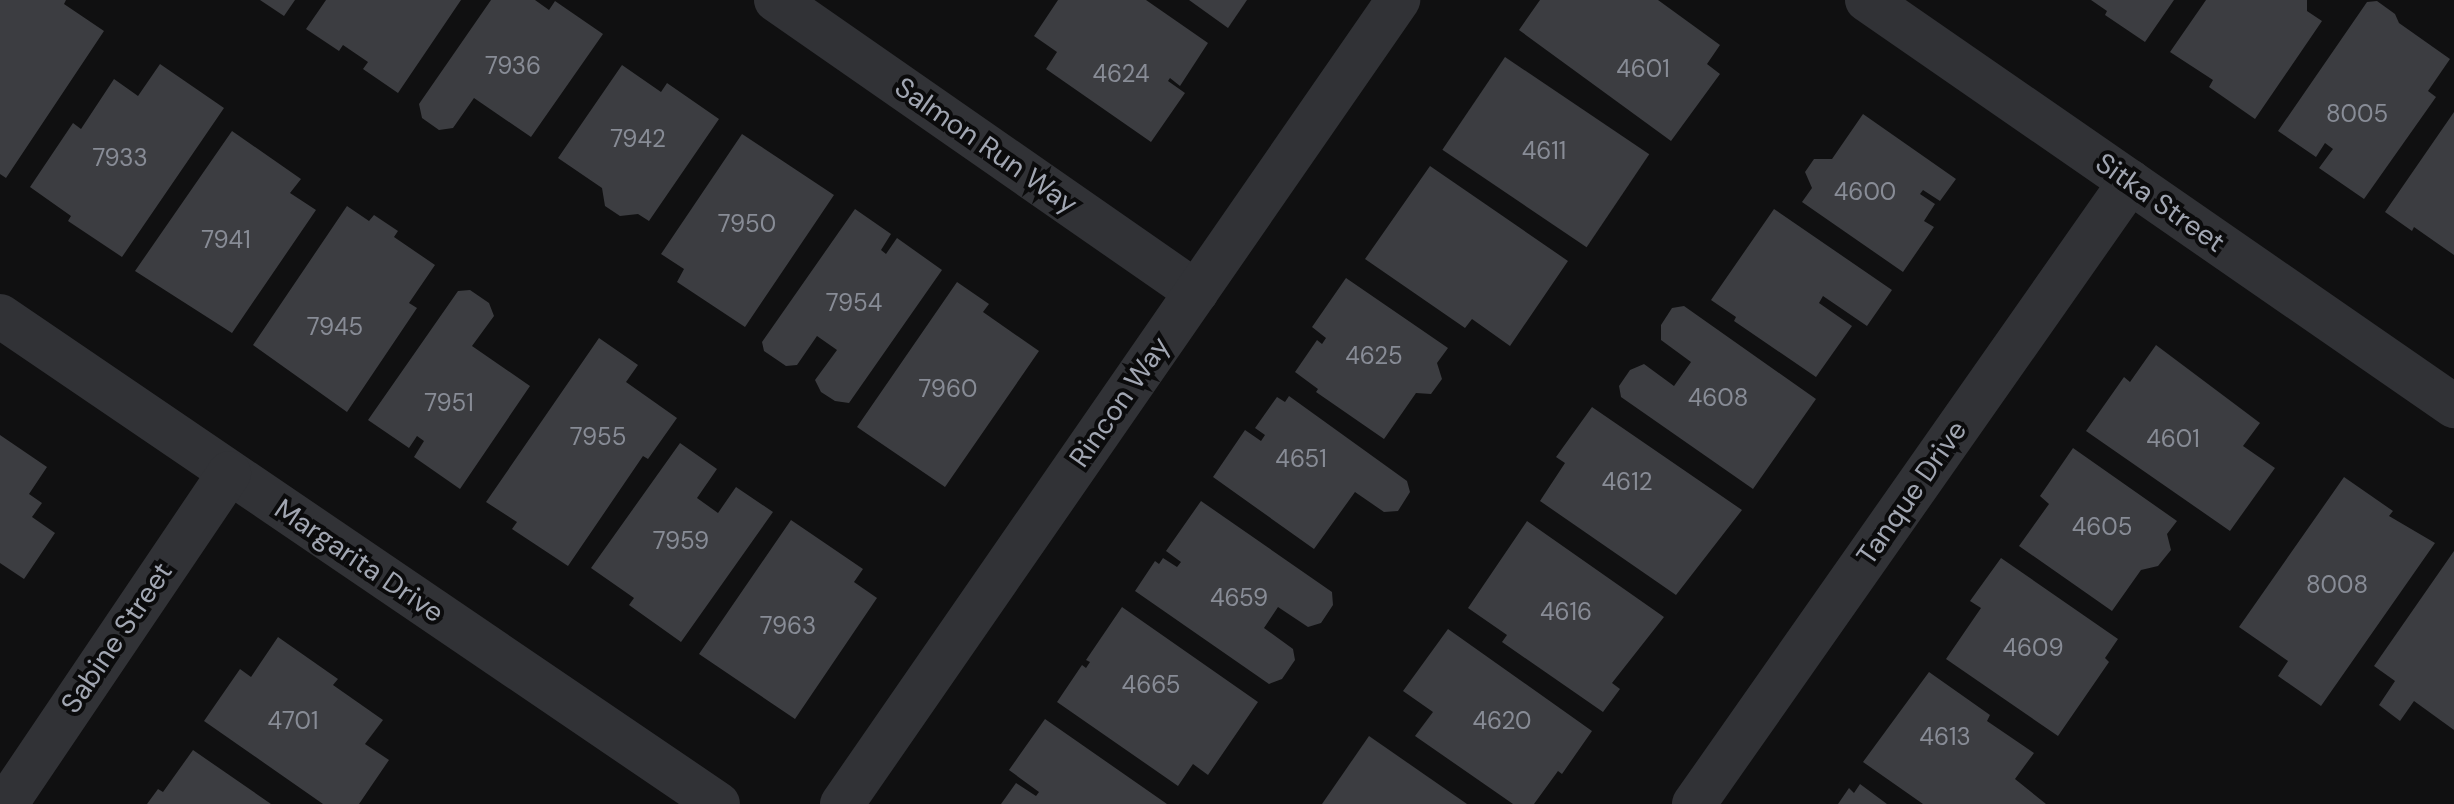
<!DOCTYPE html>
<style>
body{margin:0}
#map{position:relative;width:2454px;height:804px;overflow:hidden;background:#101011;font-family:"DM Sans",sans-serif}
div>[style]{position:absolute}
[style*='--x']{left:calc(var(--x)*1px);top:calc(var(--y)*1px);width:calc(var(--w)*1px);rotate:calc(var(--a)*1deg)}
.building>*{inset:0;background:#3c3d41;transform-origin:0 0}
.minor>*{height:44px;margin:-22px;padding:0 22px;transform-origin:22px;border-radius:22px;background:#313236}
span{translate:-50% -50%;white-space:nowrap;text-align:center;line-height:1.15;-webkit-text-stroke:8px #0b0b0c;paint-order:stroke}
.number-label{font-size:24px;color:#888c96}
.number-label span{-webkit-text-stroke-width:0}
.street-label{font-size:28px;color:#a1a6b2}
</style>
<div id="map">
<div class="building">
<div style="clip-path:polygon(0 0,66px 0,64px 4px,104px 31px,6px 178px,0 174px)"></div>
<div style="clip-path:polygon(260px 0,295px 0,284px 16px)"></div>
<div style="clip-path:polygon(326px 0,461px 0,398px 93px,363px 69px,368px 62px,343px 45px,339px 51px,306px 29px)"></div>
<div style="clip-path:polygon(491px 0,535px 0,549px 10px,555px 1px,603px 34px,531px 137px,474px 98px,453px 128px,439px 130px,422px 118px,419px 104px)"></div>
<div style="clip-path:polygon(1058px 0,1146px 0,1208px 43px,1180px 86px,1170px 78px,1168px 81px,1185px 93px,1151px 142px,1046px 69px,1057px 52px,1034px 36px)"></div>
<div style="clip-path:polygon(1189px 0,1247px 0,1228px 28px)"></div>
<div style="clip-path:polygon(1540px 0,1658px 0,1720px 45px,1707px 64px,1720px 74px,1671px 141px,1519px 30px)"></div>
<div style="clip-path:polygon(2091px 0,2174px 0,2145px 42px,2105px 15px,2107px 11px)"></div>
<div style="clip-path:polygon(2206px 0,2307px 0,2307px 11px,2322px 21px,2255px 119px,2209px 87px,2213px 80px,2170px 52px)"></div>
<div style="clip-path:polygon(2377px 1px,2395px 14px,2399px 23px,2450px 59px,2428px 91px,2436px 97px,2364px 199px,2319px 168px,2333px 149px,2325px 143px,2316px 157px,2278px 131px,2367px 2px)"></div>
<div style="left:1505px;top:57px;width:174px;height:112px;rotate:34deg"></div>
<div style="clip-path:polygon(160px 64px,224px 108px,122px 257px,68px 221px,71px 216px,30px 187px,73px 123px,81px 129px,114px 79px,138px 96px)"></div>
<div style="clip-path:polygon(622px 65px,661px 92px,667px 83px,719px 119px,649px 221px,638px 214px,620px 216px,605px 206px,602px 188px,558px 158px)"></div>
<div style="clip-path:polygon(2454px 112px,2454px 255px,2414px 227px,2412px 231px,2385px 212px)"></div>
<div style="clip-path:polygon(1863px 114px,1956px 179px,1940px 201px,1923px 190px,1920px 194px,1935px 204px,1924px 221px,1934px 227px,1903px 272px,1802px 202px,1812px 188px,1805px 172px,1814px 159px,1832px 159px)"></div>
<div style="clip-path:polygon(232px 131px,301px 179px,290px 193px,316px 210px,232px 333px,135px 271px)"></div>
<div style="clip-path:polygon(742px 134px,834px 195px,745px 327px,677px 282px,684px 269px,661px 254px)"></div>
<div style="clip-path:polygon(1430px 166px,1568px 261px,1510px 346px,1472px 319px,1465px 328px,1365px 259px)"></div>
<div style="clip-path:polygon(347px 206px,369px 221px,374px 215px,398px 231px,394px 237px,435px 265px,409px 303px,417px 308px,347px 412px,253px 345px)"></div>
<div style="clip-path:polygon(855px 209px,891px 234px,881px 250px,886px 254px,897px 238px,942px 270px,849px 403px,835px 401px,821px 392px,815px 380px,837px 350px,817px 336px,797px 365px,786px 366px,764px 351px,762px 342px)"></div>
<div style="clip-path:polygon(1774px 209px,1892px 290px,1867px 326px,1823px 296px,1819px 303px,1852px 326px,1816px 377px,1734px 321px,1736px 317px,1711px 300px)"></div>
<div style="clip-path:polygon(1346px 278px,1448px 348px,1437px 363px,1442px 379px,1431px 394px,1416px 393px,1384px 439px,1316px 392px,1318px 389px,1295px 372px,1317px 340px,1322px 344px,1326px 338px,1312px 327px)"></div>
<div style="clip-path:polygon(957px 282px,989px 304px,983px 312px,1039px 351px,945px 487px,857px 427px)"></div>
<div style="clip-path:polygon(470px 290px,489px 303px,494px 316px,472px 346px,530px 386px,460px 489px,414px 457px,424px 441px,417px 436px,409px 448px,368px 420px,458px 291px)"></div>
<div style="clip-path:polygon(1684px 306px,1816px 399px,1753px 489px,1621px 397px,1619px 386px,1630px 370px,1644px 364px,1674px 386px,1691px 362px,1661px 340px,1661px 325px,1672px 308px)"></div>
<div style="clip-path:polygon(599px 338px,638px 365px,626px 382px,677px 418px,648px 459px,643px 456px,568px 566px,512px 529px,517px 522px,486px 502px)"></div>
<div style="clip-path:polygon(2156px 345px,2260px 423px,2243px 446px,2275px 468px,2230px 531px,2086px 431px,2124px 377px,2130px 382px)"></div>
<div style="clip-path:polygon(1289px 396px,1407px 481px,1410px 492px,1398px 511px,1384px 512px,1355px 492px,1314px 549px,1213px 477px,1245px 430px,1261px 441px,1265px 435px,1255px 428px,1277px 397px,1285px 402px)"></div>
<div style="clip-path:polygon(1592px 407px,1742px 510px,1676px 595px,1540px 501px,1565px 463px,1556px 457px)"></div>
<div style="clip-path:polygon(0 435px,47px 467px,29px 494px,42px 503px,32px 517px,55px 533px,24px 579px,0 563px)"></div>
<div style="clip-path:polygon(680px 443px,717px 469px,697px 498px,718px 513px,736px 487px,773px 512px,681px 642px,629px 605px,634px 598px,591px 568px)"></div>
<div style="clip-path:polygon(2073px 448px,2177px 521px,2167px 534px,2171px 550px,2158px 566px,2141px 570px,2112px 611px,2019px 546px,2049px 504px,2040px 496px)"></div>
<div style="clip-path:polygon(2344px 477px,2393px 511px,2389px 516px,2435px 543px,2321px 706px,2278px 676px,2288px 661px,2239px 627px)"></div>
<div style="clip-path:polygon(1201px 501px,1332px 592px,1333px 605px,1321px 623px,1308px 627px,1278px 607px,1264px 628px,1293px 649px,1295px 660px,1282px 679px,1269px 684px,1135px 591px,1155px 561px,1159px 564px,1163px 558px,1177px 567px,1181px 562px,1166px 551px)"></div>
<div style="clip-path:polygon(791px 520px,863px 569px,854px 582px,877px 598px,795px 719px,699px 654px)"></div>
<div style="clip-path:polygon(1527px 521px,1664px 617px,1612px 683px,1620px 689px,1603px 712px,1502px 642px,1507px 635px,1468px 608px)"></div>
<div style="clip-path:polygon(2454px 551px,2454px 730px,2414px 701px,2400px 721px,2379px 705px,2395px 681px,2374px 666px)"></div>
<div style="clip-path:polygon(2001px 558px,2118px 639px,2105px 658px,2109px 662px,2058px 736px,1946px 659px,1981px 608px,1970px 601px)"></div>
<div style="clip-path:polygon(1122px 607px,1258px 702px,1208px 775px,1193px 764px,1178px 786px,1057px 702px,1082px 665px,1086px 668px,1090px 662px,1086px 660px)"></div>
<div style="clip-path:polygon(1448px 629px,1592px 731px,1562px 774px,1558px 771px,1534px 804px,1513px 804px,1415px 736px,1433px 712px,1403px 691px)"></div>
<div style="clip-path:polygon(278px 637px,338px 679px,333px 685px,383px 720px,365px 744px,389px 760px,359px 804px,323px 804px,204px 721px,240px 669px,251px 677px)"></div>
<div style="clip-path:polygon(1929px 672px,1990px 715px,1987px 721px,2034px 753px,2015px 779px,2046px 804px,1923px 804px,1863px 762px)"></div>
<div style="clip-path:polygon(1045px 719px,1167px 804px,1001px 804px,1016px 783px,1036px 796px,1039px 792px,1009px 770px)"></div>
<div style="clip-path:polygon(1369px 736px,1467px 804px,1322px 804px)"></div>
<div style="clip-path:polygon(193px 750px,271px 804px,147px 804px,158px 789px,163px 792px)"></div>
<div style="clip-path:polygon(1860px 784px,1887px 804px,1838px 804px,1849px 788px,1854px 793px)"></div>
</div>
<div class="minor">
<div style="--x:776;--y:0;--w:512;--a:34.81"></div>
<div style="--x:1867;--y:0;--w:714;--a:34.67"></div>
<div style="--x:0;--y:316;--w:868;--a:34.2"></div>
<div style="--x:6;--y:804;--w:399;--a:-56"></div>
<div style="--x:842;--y:804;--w:978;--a:-55.33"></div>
<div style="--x:1694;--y:804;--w:760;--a:-54.97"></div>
</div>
<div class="number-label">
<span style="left:513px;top:66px">7936</span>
<span style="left:1643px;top:69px">4601</span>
<span style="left:1121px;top:74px">4624</span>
<span style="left:2357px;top:114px">8005</span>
<span style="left:638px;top:139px">7942</span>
<span style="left:1544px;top:151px">4611</span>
<span style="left:120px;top:158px">7933</span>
<span style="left:1865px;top:192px">4600</span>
<span style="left:747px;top:224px">7950</span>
<span style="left:226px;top:240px">7941</span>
<span style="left:854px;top:303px">7954</span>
<span style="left:335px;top:327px">7945</span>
<span style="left:1374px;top:356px">4625</span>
<span style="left:948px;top:389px">7960</span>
<span style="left:1718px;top:398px">4608</span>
<span style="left:449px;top:403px">7951</span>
<span style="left:598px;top:437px">7955</span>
<span style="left:2173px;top:439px">4601</span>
<span style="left:1301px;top:459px">4651</span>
<span style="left:1627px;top:482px">4612</span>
<span style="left:2102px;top:527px">4605</span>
<span style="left:681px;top:541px">7959</span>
<span style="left:2337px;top:585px">8008</span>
<span style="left:1239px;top:598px">4659</span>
<span style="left:1566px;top:612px">4616</span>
<span style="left:788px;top:626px">7963</span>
<span style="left:2033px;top:648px">4609</span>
<span style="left:1151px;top:685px">4665</span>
<span style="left:293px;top:721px">4701</span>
<span style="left:1502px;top:721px">4620</span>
<span style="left:1945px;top:737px">4613</span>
</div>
<div class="street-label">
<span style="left:986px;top:146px;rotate:35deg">Salmon Run Way</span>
<span style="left:2160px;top:203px;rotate:35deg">Sitka Street</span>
<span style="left:1120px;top:402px;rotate:-55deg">Rincon Way</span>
<span style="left:1912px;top:493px;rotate:-55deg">Tanque Drive</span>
<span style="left:359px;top:561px;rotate:34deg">Margarita Drive</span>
<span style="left:117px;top:638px;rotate:-56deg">Sabine Street</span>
</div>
</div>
